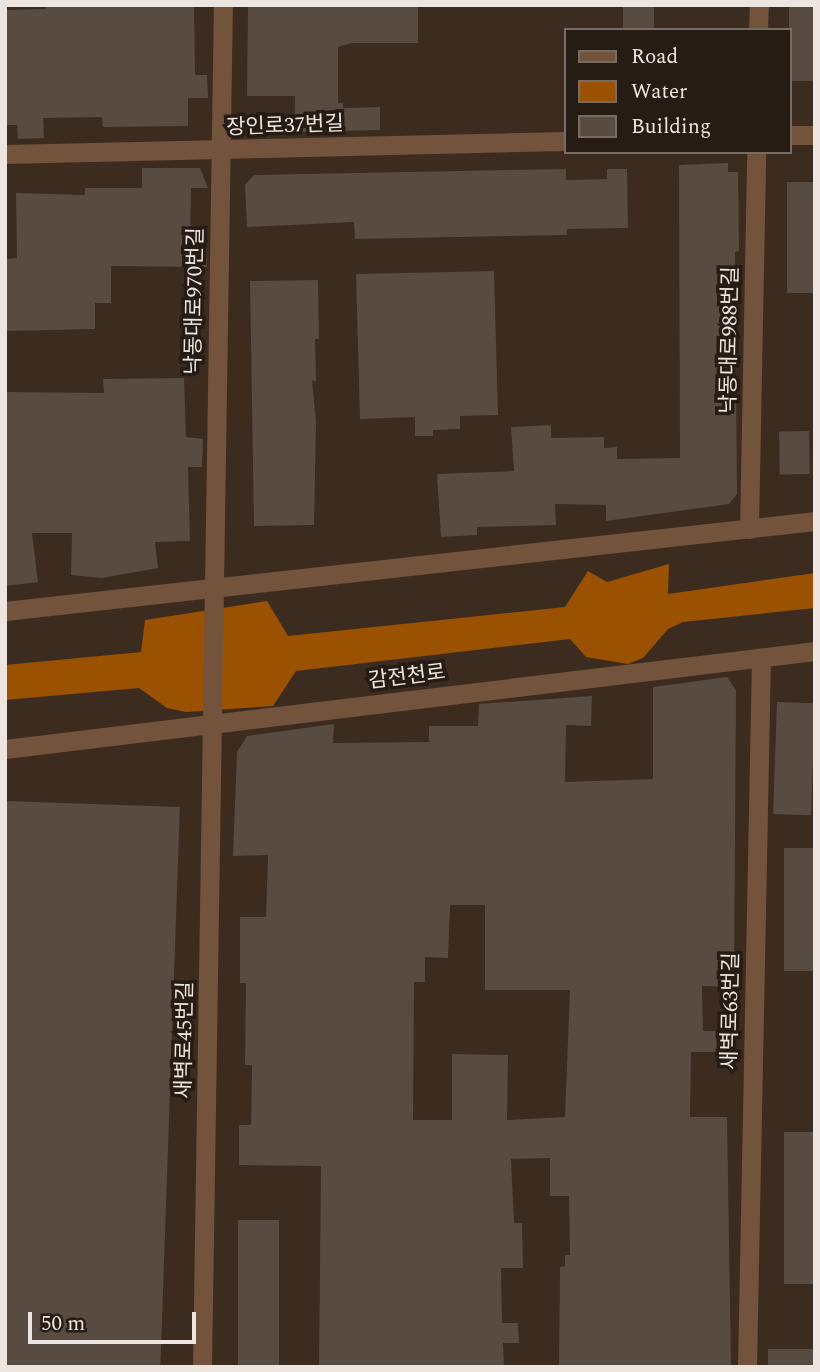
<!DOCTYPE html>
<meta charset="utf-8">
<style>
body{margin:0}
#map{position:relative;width:820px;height:1372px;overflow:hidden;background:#31251d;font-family:Spectral,"Noto Sans KR",serif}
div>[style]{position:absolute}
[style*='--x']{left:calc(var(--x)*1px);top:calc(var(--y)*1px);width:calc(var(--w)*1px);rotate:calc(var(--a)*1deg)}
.built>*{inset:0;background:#3c2b1f}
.water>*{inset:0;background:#9a5100}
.building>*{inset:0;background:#584b42;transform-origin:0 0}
.minor>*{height:19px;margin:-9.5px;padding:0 9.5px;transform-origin:9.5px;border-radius:9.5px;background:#73533b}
.tertiary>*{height:19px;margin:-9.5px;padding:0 9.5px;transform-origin:9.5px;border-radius:9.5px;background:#73533b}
span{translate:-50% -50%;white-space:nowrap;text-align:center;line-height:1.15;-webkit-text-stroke:7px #271c14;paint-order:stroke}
.street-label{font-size:21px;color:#ede5e0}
.frame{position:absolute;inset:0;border:7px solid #ede5e0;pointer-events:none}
.legend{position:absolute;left:564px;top:28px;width:228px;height:126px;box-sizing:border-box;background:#271c14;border:2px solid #766c66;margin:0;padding:9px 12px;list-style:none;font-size:21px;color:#ede5e0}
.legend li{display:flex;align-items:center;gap:14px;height:35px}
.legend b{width:35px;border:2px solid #766c66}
.scale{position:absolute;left:28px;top:1312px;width:168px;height:32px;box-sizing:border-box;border:4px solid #ede5e0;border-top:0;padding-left:9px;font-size:21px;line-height:24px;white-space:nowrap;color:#ede5e0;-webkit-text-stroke:5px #271c14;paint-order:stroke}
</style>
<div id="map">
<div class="built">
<div style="clip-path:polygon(evenodd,5px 5px,815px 5px,815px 1367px,5px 1367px,5px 5px,566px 30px,790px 30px,790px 152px,566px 152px,566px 30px)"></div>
</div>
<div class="water">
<div style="clip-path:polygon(669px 564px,668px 594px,815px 573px,815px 608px,683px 622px,668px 629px,643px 658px,628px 664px,586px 657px,570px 639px,296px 671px,273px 706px,186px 712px,167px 708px,139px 688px,5px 700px,5px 665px,141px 652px,145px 620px,267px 601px,288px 636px,565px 607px,588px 571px,607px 582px)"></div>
</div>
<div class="building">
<div style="clip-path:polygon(46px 5px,194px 5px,195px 75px,207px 75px,208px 98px,188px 98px,188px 126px,103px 127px,102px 117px,43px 118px,44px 138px,18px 139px,17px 125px,5px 125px,5px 10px,46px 9px)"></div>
<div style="clip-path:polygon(248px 5px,418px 5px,418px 43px,352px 43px,338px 47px,338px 103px,343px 103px,343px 108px,380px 107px,380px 130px,294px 132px,295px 96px,247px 96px)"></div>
<div style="left:623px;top:5px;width:31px;height:25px"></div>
<div style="left:789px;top:5px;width:26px;height:76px"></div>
<div style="clip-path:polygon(728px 163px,728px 172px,738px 172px,739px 251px,735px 252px,737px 494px,729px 504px,606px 521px,606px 505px,555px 504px,556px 525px,477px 527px,477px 535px,441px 537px,437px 474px,514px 471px,511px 427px,551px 425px,551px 438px,604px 437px,604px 448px,617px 447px,617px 459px,680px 458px,679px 165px)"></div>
<div style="clip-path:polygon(142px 168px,200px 168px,208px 188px,191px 188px,190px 248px,207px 248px,207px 267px,111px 266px,111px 303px,95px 303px,95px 329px,5px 331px,5px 259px,17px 258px,16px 193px,85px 195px,85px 188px,142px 188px)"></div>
<div style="clip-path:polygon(566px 169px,566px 180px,607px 179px,607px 169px,627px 169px,628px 228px,567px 229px,567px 235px,355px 239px,354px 222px,247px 227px,245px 185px,254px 175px)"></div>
<div style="left:815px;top:182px;width:111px;height:28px;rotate:90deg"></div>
<div style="clip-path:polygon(494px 271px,498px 415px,460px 416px,460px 429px,433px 430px,433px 436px,415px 436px,415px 417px,360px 419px,356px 274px)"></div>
<div style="clip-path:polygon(318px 280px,319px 339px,315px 339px,316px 381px,312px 380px,316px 422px,314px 525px,254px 526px,250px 281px)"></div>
<div style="clip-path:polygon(184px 378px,186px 437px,203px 439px,202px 467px,188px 467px,190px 541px,155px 542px,158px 568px,102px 578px,71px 575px,72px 533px,32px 533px,38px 582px,5px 586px,5px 392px,104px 393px,103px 379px)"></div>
<div style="left:809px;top:431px;width:43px;height:30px;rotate:89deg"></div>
<div style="clip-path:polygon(evenodd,727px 677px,736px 690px,734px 987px,702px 986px,703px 1031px,722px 1031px,722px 1052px,691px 1052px,690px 1117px,727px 1117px,731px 1367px,559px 1367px,560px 1267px,565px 1266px,565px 1255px,570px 1255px,569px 1196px,550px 1196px,550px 1158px,511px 1159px,514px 1223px,522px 1223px,523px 1268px,501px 1268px,502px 1323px,518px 1323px,519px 1343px,503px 1343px,504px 1367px,319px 1367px,321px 1166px,239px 1165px,239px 1125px,251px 1125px,252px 1065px,245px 1065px,246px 983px,240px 983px,240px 917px,266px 917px,268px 855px,233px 856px,237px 752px,247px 736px,334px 724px,333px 743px,429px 742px,429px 726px,478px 726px,479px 704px,592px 696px,591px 726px,566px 725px,565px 782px,653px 779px,653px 687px,727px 677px,450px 905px,485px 905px,485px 990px,570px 990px,565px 1117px,507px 1120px,508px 1055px,452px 1054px,452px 1120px,413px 1120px,414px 982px,425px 982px,425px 957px,448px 958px,450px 905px)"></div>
<div style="left:777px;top:702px;width:38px;height:112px;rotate:2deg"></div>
<div style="left:5px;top:801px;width:175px;height:566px;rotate:2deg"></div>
<div style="left:784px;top:848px;width:31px;height:123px"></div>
<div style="left:784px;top:1132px;width:31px;height:152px"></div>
<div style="left:238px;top:1220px;width:41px;height:147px"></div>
<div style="left:815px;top:1349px;width:18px;height:47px;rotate:90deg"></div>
</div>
<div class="minor">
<div style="--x:758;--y:30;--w:25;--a:-88"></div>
<div style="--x:790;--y:135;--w:25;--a:0"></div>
<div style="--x:5;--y:154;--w:561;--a:-1.33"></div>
<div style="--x:749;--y:529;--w:377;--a:-88.9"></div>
<div style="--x:202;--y:1367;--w:1362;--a:-89.12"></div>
<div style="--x:747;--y:1367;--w:710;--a:-88.87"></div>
</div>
<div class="tertiary">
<div style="--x:5;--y:611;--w:815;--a:-6.34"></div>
<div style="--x:5;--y:749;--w:816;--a:-6.9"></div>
</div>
<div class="street-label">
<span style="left:285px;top:126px;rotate:-2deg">장인로37번길</span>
<span style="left:195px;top:301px;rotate:-89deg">낙동대로970번길</span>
<span style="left:730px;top:340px;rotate:-89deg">낙동대로988번길</span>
<span style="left:407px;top:677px;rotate:-7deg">감전천로</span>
<span style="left:731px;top:1011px;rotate:-89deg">새벽로63번길</span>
<span style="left:185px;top:1040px;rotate:-89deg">새벽로45번길</span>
</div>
<div class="frame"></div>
<ul class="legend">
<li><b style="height:9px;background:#73533b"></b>Road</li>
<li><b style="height:19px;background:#9a5100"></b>Water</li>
<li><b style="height:19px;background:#584b42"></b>Building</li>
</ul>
<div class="scale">50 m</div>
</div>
